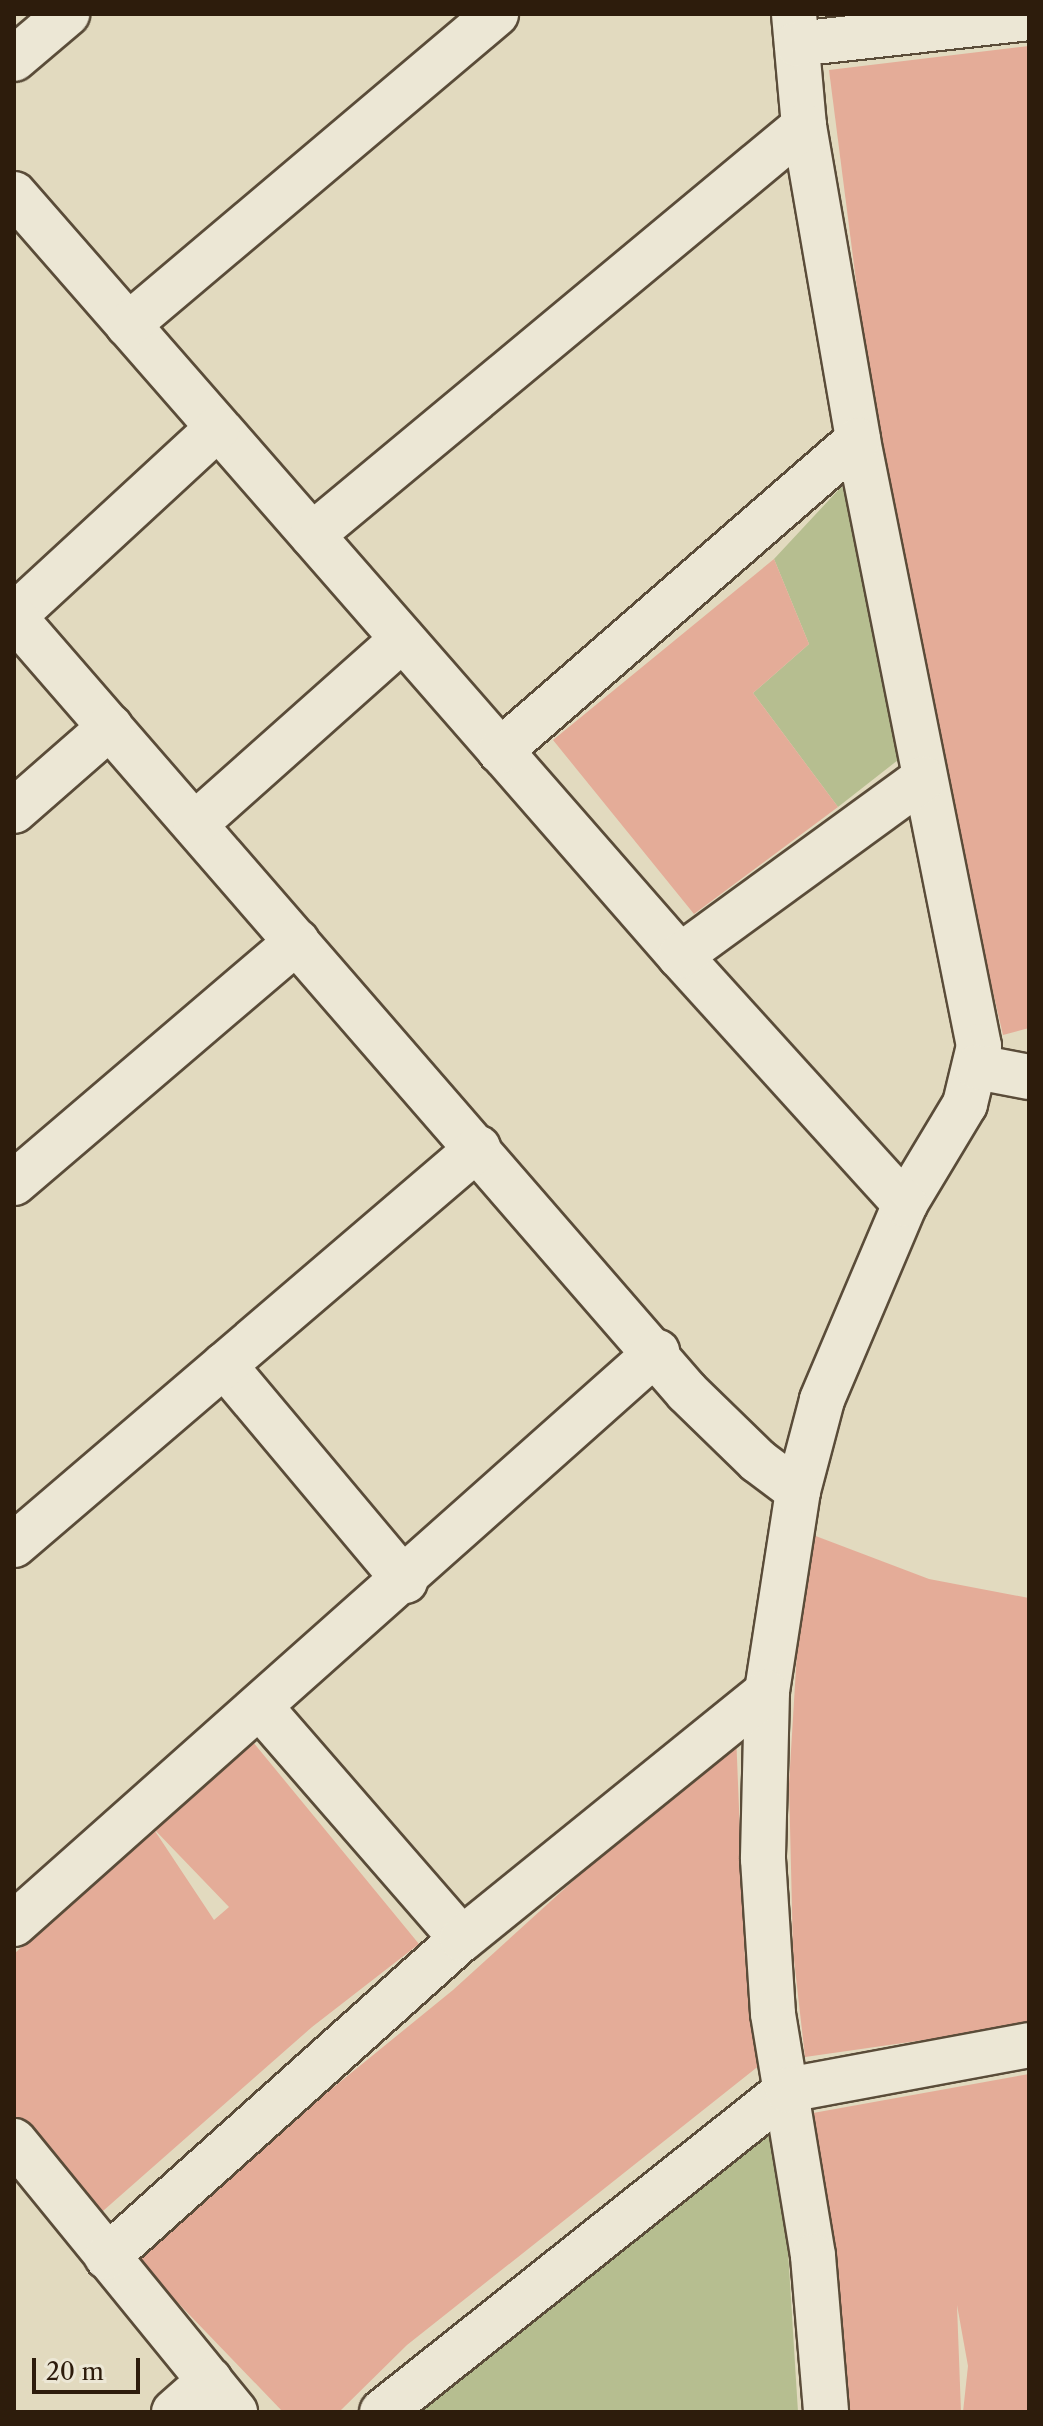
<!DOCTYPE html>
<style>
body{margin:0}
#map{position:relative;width:1043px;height:2426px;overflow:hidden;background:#e2dabf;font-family:"Libre Caslon Text",serif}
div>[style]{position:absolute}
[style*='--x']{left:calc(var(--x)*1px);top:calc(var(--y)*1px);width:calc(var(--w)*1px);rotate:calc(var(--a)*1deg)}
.green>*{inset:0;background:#b6be90}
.building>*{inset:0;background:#e4ac98}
.roads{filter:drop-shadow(2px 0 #5a4c39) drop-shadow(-2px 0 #5a4c39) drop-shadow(0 2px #5a4c39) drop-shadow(0 -2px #5a4c39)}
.minor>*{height:44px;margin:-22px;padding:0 22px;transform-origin:22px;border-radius:22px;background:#ece7d5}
span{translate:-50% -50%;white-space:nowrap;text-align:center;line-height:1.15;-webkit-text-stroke:8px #ece7d5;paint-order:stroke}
.frame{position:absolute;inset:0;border:16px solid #2d1c0c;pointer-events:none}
.scale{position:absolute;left:32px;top:2358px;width:108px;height:36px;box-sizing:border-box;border:4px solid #2d1c0c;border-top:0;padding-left:10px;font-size:24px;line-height:28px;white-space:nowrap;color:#2d1c0c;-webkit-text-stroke:6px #ece7d5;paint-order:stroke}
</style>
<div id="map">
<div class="green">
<div style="clip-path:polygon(842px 486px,867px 584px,898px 760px,838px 807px,753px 693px,809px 644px,774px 559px)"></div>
<div style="clip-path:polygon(780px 2122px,798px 2412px,416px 2412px)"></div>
</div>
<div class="building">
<div style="clip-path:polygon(1029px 46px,1029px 1028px,1003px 1035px,937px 752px,864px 343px,829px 70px)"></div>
<div style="clip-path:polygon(774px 559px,809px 644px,753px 693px,838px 807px,694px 914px,553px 740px)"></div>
<div style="clip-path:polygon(813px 1535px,929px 1579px,1029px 1598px,1029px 2025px,805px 2057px,793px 1951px,789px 1784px,798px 1635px)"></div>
<div style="clip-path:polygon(736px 1733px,745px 1960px,765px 2061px,407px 2345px,339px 2412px,283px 2412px,130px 2253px,453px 1990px)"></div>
<div style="clip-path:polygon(253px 1742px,419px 1944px,312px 2027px,95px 2218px,14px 2122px,14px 1954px,153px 1828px,214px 1920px,229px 1907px,153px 1828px)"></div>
<div style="clip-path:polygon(1029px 2074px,1029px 2412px,963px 2412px,968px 2366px,957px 2305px,961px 2412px,836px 2412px,813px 2113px)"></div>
</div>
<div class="roads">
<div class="minor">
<div style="--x:794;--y:14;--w:112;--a:84.9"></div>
<div style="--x:804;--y:126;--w:319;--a:80.2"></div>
<div style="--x:858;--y:440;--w:618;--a:78.71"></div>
<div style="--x:979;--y:1046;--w:60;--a:103.6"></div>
<div style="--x:965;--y:1104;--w:117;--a:121"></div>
<div style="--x:905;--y:1204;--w:213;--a:113"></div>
<div style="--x:822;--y:1400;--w:94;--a:104.8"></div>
<div style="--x:798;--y:1491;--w:203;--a:98.8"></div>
<div style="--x:767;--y:1692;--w:167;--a:91.4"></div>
<div style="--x:763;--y:1859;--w:155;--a:86.3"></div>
<div style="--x:773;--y:2014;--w:245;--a:80.6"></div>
<div style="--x:813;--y:2256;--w:157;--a:85.2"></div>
<div style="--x:797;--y:44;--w:233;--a:-6.4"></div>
<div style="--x:14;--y:59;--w:70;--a:-40.3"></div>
<div style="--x:14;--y:194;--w:1012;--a:48.85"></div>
<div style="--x:680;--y:956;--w:335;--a:47.8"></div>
<div style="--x:128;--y:325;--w:482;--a:-40.2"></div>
<div style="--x:312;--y:535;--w:640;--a:-39.74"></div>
<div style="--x:14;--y:616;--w:277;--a:-42.7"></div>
<div style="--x:14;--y:617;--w:1026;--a:49.03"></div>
<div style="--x:687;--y:1392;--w:99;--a:44.2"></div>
<div style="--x:758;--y:1461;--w:50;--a:36.9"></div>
<div style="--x:500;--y:751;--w:474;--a:-41"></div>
<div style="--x:14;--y:811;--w:128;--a:-41.2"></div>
<div style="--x:195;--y:824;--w:278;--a:-41.7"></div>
<div style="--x:680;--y:956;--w:301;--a:-36.1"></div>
<div style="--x:977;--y:1067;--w:53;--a:10.9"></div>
<div style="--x:14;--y:1183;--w:372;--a:-40.5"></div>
<div style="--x:224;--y:1365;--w:282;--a:50"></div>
<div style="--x:14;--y:1545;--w:611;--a:-40.55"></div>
<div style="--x:261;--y:1708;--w:306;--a:49"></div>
<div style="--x:14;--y:1924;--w:861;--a:-41.66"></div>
<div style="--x:14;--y:2141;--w:350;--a:50.8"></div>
<div style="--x:107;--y:2257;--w:477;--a:-41.9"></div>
<div style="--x:462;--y:1939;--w:392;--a:-39"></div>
<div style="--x:174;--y:2412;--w:48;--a:-41.6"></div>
<div style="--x:382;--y:2412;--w:517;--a:-38.49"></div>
<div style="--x:787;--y:2090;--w:246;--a:-10.5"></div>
</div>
</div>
<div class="frame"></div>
<div class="scale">20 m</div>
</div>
